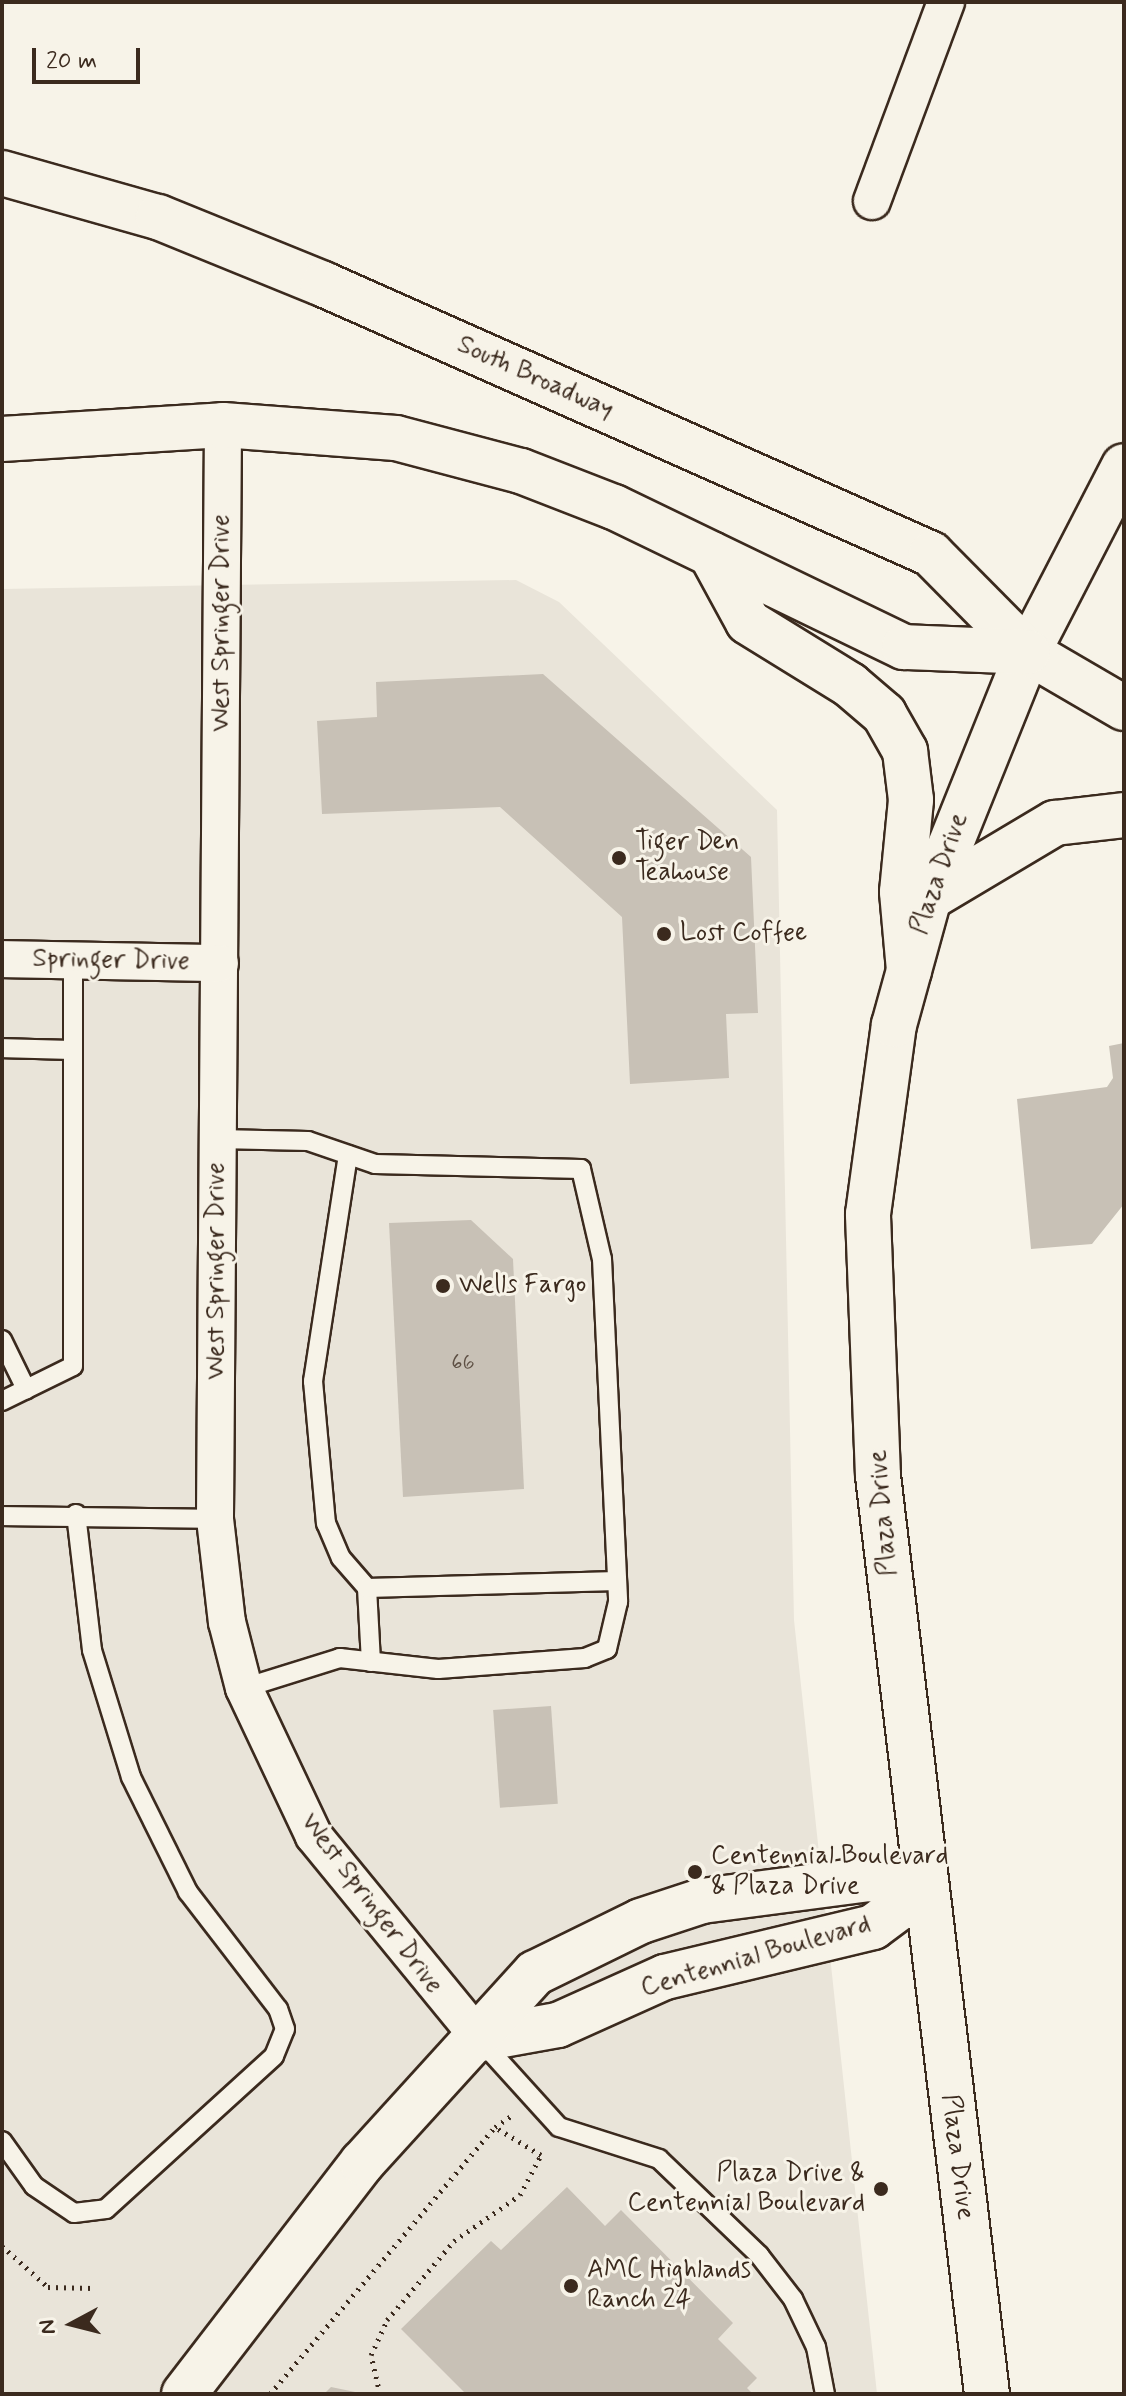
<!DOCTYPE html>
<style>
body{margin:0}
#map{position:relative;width:1126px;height:2396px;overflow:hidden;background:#f7f3e8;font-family:Mynerve,sans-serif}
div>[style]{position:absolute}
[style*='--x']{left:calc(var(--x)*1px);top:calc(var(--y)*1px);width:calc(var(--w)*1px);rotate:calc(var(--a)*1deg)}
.built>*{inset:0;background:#e9e4d9}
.building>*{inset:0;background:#c8c1b6;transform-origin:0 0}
.path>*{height:5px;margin-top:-2.5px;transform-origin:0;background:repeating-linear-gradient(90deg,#3b2a1e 0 2px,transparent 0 8px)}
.roads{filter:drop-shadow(2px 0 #3b2a1e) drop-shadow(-2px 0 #3b2a1e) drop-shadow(0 2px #3b2a1e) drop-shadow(0 -2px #3b2a1e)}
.lane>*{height:18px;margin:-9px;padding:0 9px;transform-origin:9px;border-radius:9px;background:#f7f3e8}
.street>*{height:36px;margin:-18px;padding:0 18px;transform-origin:18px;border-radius:18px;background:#f7f3e8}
.secondary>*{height:44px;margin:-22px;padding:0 22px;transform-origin:22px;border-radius:22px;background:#f7f3e8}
.primary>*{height:44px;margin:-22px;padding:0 22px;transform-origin:22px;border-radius:22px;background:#f7f3e8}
.dots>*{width:22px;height:22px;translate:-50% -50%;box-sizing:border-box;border:4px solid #f7f3e8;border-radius:50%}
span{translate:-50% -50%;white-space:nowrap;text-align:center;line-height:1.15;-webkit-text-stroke:6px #f7f3e8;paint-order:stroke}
.number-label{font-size:22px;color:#5e5044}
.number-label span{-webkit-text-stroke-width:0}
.street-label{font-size:26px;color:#3b2a1e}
.poi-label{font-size:26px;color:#3b2a1e}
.left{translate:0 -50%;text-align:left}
.right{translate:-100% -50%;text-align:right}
.frame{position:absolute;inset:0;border:4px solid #3b2a1e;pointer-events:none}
.north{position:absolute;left:32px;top:2284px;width:80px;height:80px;-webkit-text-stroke:6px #f7f3e8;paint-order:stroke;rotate:263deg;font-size:22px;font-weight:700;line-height:32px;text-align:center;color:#3b2a1e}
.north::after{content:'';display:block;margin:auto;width:28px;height:36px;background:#3b2a1e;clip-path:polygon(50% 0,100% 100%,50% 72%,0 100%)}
.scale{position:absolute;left:32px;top:48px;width:108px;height:36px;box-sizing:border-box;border:4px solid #3b2a1e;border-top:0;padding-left:10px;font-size:24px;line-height:28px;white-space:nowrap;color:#3b2a1e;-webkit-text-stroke:6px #f7f3e8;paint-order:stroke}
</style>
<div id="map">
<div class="built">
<div style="clip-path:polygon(516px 580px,559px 602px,777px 810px,794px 1620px,877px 2394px,2px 2394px,2px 589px)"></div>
</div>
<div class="building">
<div style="clip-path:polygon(543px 674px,751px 857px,758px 1013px,726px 1014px,729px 1078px,630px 1084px,622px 917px,500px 807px,322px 814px,317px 721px,377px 717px,376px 682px)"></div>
<div style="clip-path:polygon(1124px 1043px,1124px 1204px,1092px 1244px,1031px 1249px,1017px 1099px,1107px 1087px,1113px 1078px,1109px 1046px)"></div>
<div style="clip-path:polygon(471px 1220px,513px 1259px,524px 1489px,403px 1497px,389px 1223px)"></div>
<div style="left:551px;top:1706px;width:98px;height:58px;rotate:86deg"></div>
<div style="clip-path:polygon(567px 2187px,605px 2226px,621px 2210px,733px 2323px,718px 2339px,757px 2378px,747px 2388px,753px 2394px,466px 2394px,401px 2329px,491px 2241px,501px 2250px)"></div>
<div style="clip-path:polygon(331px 2387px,360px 2393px,359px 2394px,324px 2394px)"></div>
</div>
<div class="path">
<div style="--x:2;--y:2246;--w:62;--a:41.7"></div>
<div style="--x:48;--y:2287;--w:45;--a:1.3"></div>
<div style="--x:270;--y:2394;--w:349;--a:-49.9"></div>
<div style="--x:380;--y:2394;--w:40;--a:-103"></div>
<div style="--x:371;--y:2355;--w:38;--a:-65"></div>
<div style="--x:387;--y:2320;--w:104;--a:-49.7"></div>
<div style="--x:454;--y:2241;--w:80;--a:-34.9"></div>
<div style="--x:520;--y:2195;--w:45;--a:-62.3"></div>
<div style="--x:541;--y:2155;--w:54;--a:-148.7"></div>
<div style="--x:495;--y:2127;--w:22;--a:-34"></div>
</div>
<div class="roads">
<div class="lane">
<div style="--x:2;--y:1048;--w:70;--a:1.6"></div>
<div style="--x:218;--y:1139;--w:90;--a:1.3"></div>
<div style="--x:308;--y:1141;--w:71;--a:18.9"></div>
<div style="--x:375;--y:1164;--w:206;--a:1.4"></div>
<div style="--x:581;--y:1169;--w:92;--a:76.9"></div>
<div style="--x:602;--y:1259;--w:343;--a:87.3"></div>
<div style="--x:618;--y:1602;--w:48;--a:103.2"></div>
<div style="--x:607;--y:1649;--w:24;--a:158"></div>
<div style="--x:585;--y:1658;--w:147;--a:175.7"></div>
<div style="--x:438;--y:1669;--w:99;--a:-173.6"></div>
<div style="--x:340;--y:1658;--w:101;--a:162.6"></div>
<div style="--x:348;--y:1155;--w:229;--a:98.8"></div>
<div style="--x:313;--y:1381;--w:143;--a:84.8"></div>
<div style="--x:326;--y:1523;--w:38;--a:67"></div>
<div style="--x:341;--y:1558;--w:40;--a:49"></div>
<div style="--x:2;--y:1340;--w:55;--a:63.9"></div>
<div style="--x:2;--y:1401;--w:79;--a:-26.2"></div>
<div style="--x:73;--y:1366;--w:406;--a:-90"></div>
<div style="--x:2;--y:1516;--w:213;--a:0.8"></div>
<div style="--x:371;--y:1662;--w:74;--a:-93.1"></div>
<div style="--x:367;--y:1588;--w:250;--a:-1.6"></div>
<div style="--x:481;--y:2041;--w:116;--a:47.8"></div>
<div style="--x:559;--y:2127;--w:105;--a:17.7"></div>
<div style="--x:659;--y:2159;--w:139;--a:43.8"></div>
<div style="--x:759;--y:2255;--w:56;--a:52.3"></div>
<div style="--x:793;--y:2299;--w:53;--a:64.4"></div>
<div style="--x:816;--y:2347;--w:48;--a:79.2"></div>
<div style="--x:2;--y:2141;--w:55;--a:54.6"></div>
<div style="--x:34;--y:2186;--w:48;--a:34"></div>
<div style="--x:74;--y:2213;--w:32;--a:-7"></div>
<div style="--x:106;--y:2209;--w:227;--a:-42.3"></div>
<div style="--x:274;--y:2056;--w:29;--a:-68"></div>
<div style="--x:285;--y:2029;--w:21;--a:-109"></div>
<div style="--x:278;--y:2009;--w:148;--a:-127.6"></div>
<div style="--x:188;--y:1892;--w:128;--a:-116.4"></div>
<div style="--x:131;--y:1777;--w:133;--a:-107.1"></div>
<div style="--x:92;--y:1650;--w:137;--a:-96.7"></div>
</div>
<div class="street">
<div style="--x:872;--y:201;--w:212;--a:-69.6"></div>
<div style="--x:223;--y:425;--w:1094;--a:90.42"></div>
<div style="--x:215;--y:1519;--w:104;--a:83.4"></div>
<div style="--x:227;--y:1622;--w:68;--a:75.6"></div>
<div style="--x:244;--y:1688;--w:164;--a:64.7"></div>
<div style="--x:314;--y:1836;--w:262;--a:50.7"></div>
<div style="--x:2;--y:959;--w:218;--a:1.1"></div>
</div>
<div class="secondary">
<div style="--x:480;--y:2039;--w:79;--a:-10.2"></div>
<div style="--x:558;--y:2025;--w:117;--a:-24.2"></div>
<div style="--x:665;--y:1977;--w:214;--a:-13.5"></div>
<div style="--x:873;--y:1927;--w:62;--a:-36.5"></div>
<div style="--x:184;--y:2394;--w:292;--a:-52.4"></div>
<div style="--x:362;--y:2163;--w:257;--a:-47.7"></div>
<div style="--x:535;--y:1973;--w:118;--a:-26.1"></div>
<div style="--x:641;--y:1921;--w:64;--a:-18.2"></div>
<div style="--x:702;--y:1901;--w:169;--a:-7.5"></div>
<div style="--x:870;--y:1879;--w:54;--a:11.7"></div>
<div style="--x:987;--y:2394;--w:924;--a:-96.77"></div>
<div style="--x:878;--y:1476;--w:262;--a:-92.2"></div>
<div style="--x:868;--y:1214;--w:191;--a:-82.2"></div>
<div style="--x:894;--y:1025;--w:132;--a:-74.6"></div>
<div style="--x:929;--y:898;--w:265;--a:-68.1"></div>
<div style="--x:1028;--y:652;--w:209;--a:-62.7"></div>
</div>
<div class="primary">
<div style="--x:2;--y:173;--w:162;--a:15.8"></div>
<div style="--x:158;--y:217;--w:178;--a:22.1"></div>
<div style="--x:323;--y:284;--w:665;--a:23.94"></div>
<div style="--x:931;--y:554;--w:138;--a:45.3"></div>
<div style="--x:1028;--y:652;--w:111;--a:30.3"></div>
<div style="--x:2;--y:439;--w:221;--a:-3.6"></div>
<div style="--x:223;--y:425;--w:173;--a:4.3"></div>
<div style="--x:396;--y:438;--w:129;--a:14.8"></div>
<div style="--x:521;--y:471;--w:100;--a:21.2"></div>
<div style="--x:614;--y:507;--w:322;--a:25.8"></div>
<div style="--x:904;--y:647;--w:124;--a:2.3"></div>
<div style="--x:711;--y:554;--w:77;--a:61.4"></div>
<div style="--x:748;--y:622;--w:120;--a:31.7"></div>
<div style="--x:850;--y:685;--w:45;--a:40.5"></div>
<div style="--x:884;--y:714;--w:43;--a:60.4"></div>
<div style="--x:905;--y:751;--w:49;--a:83"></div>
<div style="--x:911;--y:800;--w:92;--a:95.6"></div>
<div style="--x:902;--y:892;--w:79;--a:84.9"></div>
<div style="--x:929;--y:898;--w:147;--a:-30.8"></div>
<div style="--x:1055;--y:823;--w:69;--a:-6.6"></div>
</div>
</div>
<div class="dots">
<div style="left:619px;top:858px;background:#3b2a1e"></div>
<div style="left:664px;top:934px;background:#3b2a1e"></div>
<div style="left:443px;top:1286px;background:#3b2a1e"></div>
<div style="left:695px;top:1872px;background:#3b2a1e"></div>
<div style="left:881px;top:2189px;background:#3b2a1e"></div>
<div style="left:571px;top:2286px;background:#3b2a1e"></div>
</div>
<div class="number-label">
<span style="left:463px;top:1364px">66</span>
</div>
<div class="street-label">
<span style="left:535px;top:378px;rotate:24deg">South Broadway</span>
<span style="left:222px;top:623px;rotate:-90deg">West Springer Drive</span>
<span style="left:940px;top:874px;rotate:-71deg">Plaza Drive</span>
<span style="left:111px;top:961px;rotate:1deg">Springer Drive</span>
<span style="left:217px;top:1271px;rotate:-90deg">West Springer Drive</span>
<span style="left:884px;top:1513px;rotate:-95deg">Plaza Drive</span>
<span style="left:371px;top:1904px;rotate:53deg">West Springer Drive</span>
<span style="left:756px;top:1957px;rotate:-16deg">Centennial Boulevard</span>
<span style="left:957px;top:2157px;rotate:83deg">Plaza Drive</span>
</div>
<div class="poi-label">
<span class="left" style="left:635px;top:858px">Tiger Den<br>Teahouse</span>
<span class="left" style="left:680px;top:934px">Lost Coffee</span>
<span class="left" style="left:459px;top:1286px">Wells Fargo</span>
<span class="left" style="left:711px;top:1872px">Centennial Boulevard<br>&amp; Plaza Drive</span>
<span class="right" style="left:865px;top:2189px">Plaza Drive &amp;<br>Centennial Boulevard</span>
<span class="left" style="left:587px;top:2286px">AMC Highlands<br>Ranch 24</span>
</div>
<div class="frame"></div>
<div class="north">N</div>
<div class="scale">20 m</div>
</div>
